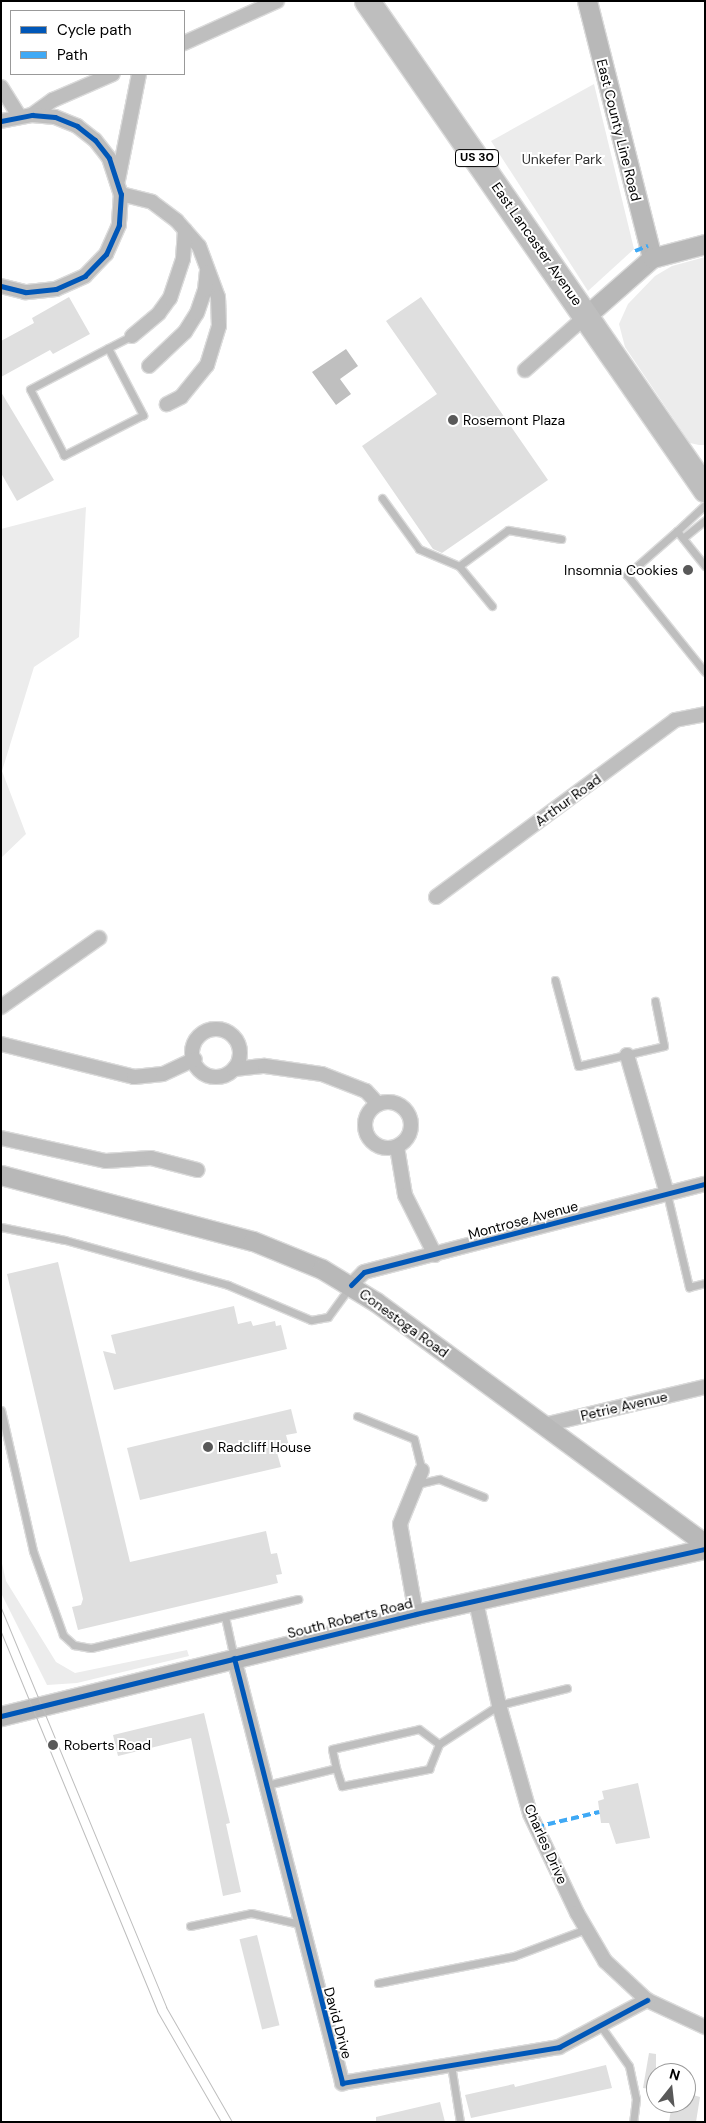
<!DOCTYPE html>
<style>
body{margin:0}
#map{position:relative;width:706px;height:2123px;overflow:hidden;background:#fff;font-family:"DM Sans",sans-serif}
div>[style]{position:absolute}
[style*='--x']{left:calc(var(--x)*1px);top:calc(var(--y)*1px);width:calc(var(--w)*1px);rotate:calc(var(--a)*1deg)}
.green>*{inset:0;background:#ececec}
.water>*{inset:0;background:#bfbfbf}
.building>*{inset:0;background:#dfdfdf;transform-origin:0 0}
.roads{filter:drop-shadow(1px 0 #dbdbdb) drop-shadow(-1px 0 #dbdbdb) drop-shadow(0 1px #dbdbdb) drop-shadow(0 -1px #dbdbdb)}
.lane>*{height:7px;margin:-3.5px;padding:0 3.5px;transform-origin:3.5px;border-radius:3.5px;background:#bebebe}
.street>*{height:14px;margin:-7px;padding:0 7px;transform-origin:7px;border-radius:7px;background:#bebebe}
.street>.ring{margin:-7px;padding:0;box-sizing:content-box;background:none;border:14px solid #bebebe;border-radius:50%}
.secondary>*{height:19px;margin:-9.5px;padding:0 9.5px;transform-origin:9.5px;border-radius:9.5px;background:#b8b8b8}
.highway>*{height:25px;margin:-12.5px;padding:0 12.5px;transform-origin:12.5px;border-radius:12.5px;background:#bebebe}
.tram>*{height:1px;margin:-0.5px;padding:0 0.5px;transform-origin:0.5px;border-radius:0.5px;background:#bebebe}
.quiet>*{height:4px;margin-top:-2px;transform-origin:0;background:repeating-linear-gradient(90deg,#3fa9f5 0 8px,transparent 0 12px)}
.cycleway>*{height:5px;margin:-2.5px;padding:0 2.5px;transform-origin:2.5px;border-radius:2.5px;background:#0057b8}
.dots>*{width:14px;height:14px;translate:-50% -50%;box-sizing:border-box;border:2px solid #fff;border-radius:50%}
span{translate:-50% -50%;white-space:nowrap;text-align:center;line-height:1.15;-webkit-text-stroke:4px #fff;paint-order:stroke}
.shield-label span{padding:1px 4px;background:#fff;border:1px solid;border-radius:4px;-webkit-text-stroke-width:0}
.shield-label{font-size:12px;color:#000;font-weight:700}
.street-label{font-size:14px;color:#000}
.park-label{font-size:14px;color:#333}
.poi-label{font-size:14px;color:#000}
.left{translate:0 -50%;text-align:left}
.right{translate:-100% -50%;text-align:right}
.frame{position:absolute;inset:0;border:2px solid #000;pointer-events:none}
.legend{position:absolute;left:10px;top:10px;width:175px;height:65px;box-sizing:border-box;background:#fff;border:1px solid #999;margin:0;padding:6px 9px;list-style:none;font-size:15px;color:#000}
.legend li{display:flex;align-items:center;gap:10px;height:25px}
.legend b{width:25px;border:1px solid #999}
.north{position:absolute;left:646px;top:2063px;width:50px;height:50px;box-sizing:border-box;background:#fff;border:1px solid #999;border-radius:50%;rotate:16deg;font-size:14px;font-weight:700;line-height:20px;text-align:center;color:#000}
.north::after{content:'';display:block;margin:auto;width:18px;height:22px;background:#595959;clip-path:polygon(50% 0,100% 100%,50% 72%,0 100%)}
</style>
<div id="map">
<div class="green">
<div style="clip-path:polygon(594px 84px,634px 249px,588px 291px,491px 141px)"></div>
<div style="clip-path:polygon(705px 257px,705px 445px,699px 445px,690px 443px,625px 347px,619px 324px,628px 304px,655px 276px,672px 266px)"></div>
<div style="clip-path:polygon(86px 507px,79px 637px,34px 667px,2px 771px,26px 834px,1px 858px,1px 529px)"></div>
<div style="clip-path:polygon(1px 1559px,6px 1581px,56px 1662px,75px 1673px,187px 1650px,189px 1656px,77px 1683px,47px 1685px,1px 1593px)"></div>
</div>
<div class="water">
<div style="clip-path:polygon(346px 349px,358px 366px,340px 379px,351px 394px,336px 405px,312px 372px)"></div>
</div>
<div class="building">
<div style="clip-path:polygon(69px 297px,90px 334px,53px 354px,50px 350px,1px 377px,1px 341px,34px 323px,32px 318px)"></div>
<div style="clip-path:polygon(421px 297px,548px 480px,442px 553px,433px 549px,362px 446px,437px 394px,386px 321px)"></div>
<div style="clip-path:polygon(1px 392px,54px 480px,17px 501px,1px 473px)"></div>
<div style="clip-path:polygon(58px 1262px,130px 1562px,266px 1531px,271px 1554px,277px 1553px,282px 1574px,276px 1575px,278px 1583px,78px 1630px,72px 1607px,81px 1605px,83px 1599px,7px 1274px)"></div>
<div style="clip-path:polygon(234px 1306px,238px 1324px,251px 1321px,253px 1326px,275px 1321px,276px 1326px,281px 1325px,287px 1349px,114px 1390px,103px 1351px,116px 1354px,111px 1335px)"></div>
<div style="clip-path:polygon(291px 1409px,297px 1433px,286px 1435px,289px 1446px,276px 1449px,281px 1467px,140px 1500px,127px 1448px)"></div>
<div style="clip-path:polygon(204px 1713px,230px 1823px,226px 1824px,241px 1892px,223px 1896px,191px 1738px,118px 1756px,113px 1735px)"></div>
<div style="clip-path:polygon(638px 1783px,650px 1838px,616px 1844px,609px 1823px,601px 1823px,598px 1801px,604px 1799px,602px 1791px)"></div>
<div style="left:257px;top:1935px;width:93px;height:18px;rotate:76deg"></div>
<div style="clip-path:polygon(649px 2053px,656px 2054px,656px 2090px,643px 2088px)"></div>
<div style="clip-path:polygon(606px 2065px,612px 2088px,471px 2118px,465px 2095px,514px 2084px,515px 2087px)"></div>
<div style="clip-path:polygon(686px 2093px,700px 2097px,696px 2122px,669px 2122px,672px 2103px,686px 2103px)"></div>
<div style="clip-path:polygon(440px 2102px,445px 2122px,376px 2122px,376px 2117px)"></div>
</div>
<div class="roads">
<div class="lane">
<div style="--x:108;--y:348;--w:76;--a:62.4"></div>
<div style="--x:143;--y:415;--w:89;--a:153.1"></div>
<div style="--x:64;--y:455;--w:74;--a:-117.3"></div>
<div style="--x:30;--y:389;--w:88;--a:-27.7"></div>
<div style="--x:108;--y:348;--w:27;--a:-27"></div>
<div style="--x:382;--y:498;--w:63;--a:54"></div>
<div style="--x:419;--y:549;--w:43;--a:23"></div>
<div style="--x:677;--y:531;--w:38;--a:-43"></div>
<div style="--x:683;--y:538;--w:28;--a:-39"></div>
<div style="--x:705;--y:566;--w:45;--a:-128.7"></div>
<div style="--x:677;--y:531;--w:67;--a:138.7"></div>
<div style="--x:627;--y:575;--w:124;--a:51.2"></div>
<div style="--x:492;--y:606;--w:52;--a:-129.5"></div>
<div style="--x:459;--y:566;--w:61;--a:-36.3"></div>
<div style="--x:508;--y:530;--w:54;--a:9.6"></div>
<div style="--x:555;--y:980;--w:89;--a:75"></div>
<div style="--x:578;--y:1066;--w:88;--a:-13.1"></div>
<div style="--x:664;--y:1046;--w:46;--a:-101.3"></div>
<div style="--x:667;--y:1194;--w:96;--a:76.7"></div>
<div style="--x:689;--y:1287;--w:16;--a:-14"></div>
<div style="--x:1;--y:1227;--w:65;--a:11.5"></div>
<div style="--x:65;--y:1240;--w:169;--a:15.4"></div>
<div style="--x:228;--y:1285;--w:90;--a:22.9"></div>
<div style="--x:311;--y:1320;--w:17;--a:-10"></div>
<div style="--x:328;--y:1317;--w:36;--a:-54"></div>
<div style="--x:1;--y:1410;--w:145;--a:77.2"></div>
<div style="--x:33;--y:1551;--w:89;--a:70.3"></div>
<div style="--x:63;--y:1635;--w:15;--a:42"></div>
<div style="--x:74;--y:1645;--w:17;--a:10"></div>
<div style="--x:91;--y:1648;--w:213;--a:-13.3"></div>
<div style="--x:357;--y:1416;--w:61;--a:22"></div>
<div style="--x:414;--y:1439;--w:32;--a:76"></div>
<div style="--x:417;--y:1484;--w:23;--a:-13"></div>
<div style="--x:439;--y:1479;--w:48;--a:21.8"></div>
<div style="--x:225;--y:1617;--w:42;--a:77.6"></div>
<div style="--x:336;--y:1768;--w:19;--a:-102"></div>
<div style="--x:332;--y:1749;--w:89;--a:-12.9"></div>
<div style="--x:419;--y:1729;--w:25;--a:37"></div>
<div style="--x:267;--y:1785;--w:71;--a:-13.8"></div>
<div style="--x:336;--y:1768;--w:19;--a:72"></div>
<div style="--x:342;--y:1786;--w:89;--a:-11.1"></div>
<div style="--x:429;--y:1769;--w:27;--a:-68"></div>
<div style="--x:439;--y:1744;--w:72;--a:-33"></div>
<div style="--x:499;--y:1705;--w:70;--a:-14"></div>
<div style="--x:190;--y:1926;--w:62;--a:-12"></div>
<div style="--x:251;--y:1913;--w:50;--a:12.7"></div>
<div style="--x:378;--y:1983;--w:139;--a:-11.2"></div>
<div style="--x:514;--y:1956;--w:77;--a:-20.6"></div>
<div style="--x:600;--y:2025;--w:50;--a:54.7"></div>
<div style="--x:629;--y:2066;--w:34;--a:78"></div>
<div style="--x:636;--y:2099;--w:23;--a:97"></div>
<div style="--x:451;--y:2065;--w:58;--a:81"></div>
</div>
<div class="street">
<div style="--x:184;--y:43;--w:102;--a:-24.3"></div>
<div style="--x:1;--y:87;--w:34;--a:58"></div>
<div style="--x:32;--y:115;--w:26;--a:-36"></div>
<div style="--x:53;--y:100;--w:65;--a:-23.4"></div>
<div style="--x:1;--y:121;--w:32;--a:-11"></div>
<div style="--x:32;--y:115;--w:23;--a:5"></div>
<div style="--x:55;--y:117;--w:24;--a:22"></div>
<div style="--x:77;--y:126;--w:23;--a:38"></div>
<div style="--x:95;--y:140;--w:23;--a:52"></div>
<div style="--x:109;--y:158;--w:38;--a:72"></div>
<div style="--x:121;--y:194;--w:31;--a:94"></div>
<div style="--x:119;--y:225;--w:32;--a:114"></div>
<div style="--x:106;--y:254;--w:30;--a:134"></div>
<div style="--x:85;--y:276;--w:32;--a:156"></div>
<div style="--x:56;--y:289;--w:31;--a:174"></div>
<div style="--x:25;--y:292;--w:25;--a:-166"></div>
<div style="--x:118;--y:180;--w:108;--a:-78.8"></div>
<div style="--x:121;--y:194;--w:32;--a:14"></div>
<div style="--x:152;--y:202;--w:31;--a:37"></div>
<div style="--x:177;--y:221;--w:33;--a:49"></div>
<div style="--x:199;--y:246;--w:54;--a:69.6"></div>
<div style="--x:218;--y:297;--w:29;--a:88"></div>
<div style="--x:219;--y:326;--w:41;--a:107.1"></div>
<div style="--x:207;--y:365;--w:41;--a:129.1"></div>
<div style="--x:181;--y:397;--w:16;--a:153"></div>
<div style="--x:132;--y:336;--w:35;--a:-40"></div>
<div style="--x:159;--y:313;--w:19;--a:-54"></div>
<div style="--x:170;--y:298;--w:41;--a:-71.6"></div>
<div style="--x:183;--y:259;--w:29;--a:-86"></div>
<div style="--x:149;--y:366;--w:50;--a:-43.4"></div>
<div style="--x:185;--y:332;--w:22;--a:-58"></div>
<div style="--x:197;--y:313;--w:24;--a:-71"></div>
<div style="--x:205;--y:290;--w:18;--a:-84"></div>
<div style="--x:525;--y:370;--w:81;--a:-41.5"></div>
<div style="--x:436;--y:897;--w:297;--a:-36.5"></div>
<div style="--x:675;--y:720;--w:31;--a:-11"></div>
<div style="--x:1;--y:1007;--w:120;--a:-35.1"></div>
<div class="ring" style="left:192px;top:1029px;width:34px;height:34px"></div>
<div style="--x:1;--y:1044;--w:137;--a:13.9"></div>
<div style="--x:134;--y:1077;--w:29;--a:-6"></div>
<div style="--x:163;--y:1074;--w:35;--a:-25"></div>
<div style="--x:627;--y:1055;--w:145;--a:73.9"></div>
<div style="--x:234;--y:1069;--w:31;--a:-6"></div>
<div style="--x:265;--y:1066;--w:58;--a:8"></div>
<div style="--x:322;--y:1074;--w:47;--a:21.1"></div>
<div style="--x:366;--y:1091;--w:18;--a:47"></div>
<div class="ring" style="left:365px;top:1102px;width:32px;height:32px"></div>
<div style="--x:1;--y:1138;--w:107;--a:12.4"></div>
<div style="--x:106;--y:1161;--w:45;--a:-3.8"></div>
<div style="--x:151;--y:1158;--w:48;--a:14.6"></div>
<div style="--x:397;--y:1147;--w:49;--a:80.5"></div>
<div style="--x:405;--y:1195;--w:67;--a:63.4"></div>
<div style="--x:351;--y:1285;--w:18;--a:-45"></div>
<div style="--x:364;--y:1272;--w:352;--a:-14.5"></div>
<div style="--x:544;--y:1425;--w:165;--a:-13.3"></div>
<div style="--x:476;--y:1602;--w:106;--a:77.4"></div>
<div style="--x:499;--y:1705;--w:113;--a:74.1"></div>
<div style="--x:530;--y:1814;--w:110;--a:64.6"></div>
<div style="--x:577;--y:1913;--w:56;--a:59.7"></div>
<div style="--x:605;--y:1961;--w:57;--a:42.9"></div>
<div style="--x:647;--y:2000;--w:64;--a:25"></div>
<div style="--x:416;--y:1614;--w:91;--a:-100.1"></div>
<div style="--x:400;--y:1524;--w:58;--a:-67.8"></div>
<div style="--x:234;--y:1658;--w:439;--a:75.7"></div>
<div style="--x:342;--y:2083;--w:220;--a:-9.4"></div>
<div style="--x:559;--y:2047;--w:100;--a:-28.1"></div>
</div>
<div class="secondary">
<div style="--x:587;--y:1;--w:265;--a:75.8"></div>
<div style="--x:586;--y:316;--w:88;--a:-41.3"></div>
<div style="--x:652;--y:258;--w:55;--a:-14.8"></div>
<div style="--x:1;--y:1175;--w:260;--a:14.7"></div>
<div style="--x:253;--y:1241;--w:74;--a:22.1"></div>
<div style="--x:322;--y:1269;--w:63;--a:31.4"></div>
<div style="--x:376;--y:1302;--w:408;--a:36.3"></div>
<div style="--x:1;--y:1716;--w:427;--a:-13.8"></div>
<div style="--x:416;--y:1614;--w:296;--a:-12.7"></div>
</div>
<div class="highway">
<div style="--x:367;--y:1;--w:594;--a:55.29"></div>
</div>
</div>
<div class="tram">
<div style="--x:1;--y:1608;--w:432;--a:67.5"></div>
<div style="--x:166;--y:2007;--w:133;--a:60.1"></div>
<div style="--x:1;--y:1632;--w:410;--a:67.6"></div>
<div style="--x:157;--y:2011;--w:128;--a:60"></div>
</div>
<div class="quiet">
<div style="--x:635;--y:251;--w:14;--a:-21"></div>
<div style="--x:536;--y:1827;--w:65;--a:-13.4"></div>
</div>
<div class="cycleway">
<div style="--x:1;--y:121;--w:32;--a:-11"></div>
<div style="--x:32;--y:115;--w:23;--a:5"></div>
<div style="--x:55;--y:117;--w:24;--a:22"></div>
<div style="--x:77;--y:126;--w:23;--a:38"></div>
<div style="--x:95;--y:140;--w:23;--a:52"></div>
<div style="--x:109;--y:158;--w:38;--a:72"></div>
<div style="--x:121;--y:194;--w:31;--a:94"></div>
<div style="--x:119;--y:225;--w:32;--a:114"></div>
<div style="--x:106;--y:254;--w:30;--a:134"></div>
<div style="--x:85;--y:276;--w:32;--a:156"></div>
<div style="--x:56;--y:289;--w:31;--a:174"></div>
<div style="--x:25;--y:292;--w:25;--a:-166"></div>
<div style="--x:351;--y:1285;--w:18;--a:-45"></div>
<div style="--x:364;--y:1272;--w:352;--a:-14.5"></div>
<div style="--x:234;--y:1658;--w:439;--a:75.7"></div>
<div style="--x:342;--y:2083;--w:220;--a:-9.4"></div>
<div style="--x:559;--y:2047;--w:100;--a:-28.1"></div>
<div style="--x:1;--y:1716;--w:427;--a:-13.8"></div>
<div style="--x:416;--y:1614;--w:296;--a:-12.7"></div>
</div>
<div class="dots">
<div style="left:453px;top:420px;background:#595959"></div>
<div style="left:688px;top:570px;background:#595959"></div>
<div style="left:208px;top:1447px;background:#595959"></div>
<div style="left:53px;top:1745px;background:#595959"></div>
</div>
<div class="shield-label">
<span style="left:477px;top:158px">US 30</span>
</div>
<div class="street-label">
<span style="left:619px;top:130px;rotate:76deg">East County Line Road</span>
<span style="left:537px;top:244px;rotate:55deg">East Lancaster Avenue</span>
<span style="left:568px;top:800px;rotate:-36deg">Arthur Road</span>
<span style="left:523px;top:1220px;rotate:-15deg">Montrose Avenue</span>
<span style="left:404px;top:1323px;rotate:36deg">Conestoga Road</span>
<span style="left:624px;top:1406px;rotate:-13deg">Petrie Avenue</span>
<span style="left:350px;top:1618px;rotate:-14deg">South Roberts Road</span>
<span style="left:546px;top:1844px;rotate:66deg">Charles Drive</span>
<span style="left:338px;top:2023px;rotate:75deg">David Drive</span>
</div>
<div class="park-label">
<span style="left:562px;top:159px">Unkefer Park</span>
</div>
<div class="poi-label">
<span class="left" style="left:463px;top:420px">Rosemont Plaza</span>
<span class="right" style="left:678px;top:570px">Insomnia Cookies</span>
<span class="left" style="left:218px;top:1447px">Radcliff House</span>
<span class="left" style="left:64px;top:1745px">Roberts Road</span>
</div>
<div class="frame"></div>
<ul class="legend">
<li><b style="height:6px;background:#0057b8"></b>Cycle path</li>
<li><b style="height:6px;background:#3fa9f5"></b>Path</li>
</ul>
<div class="north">N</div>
</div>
